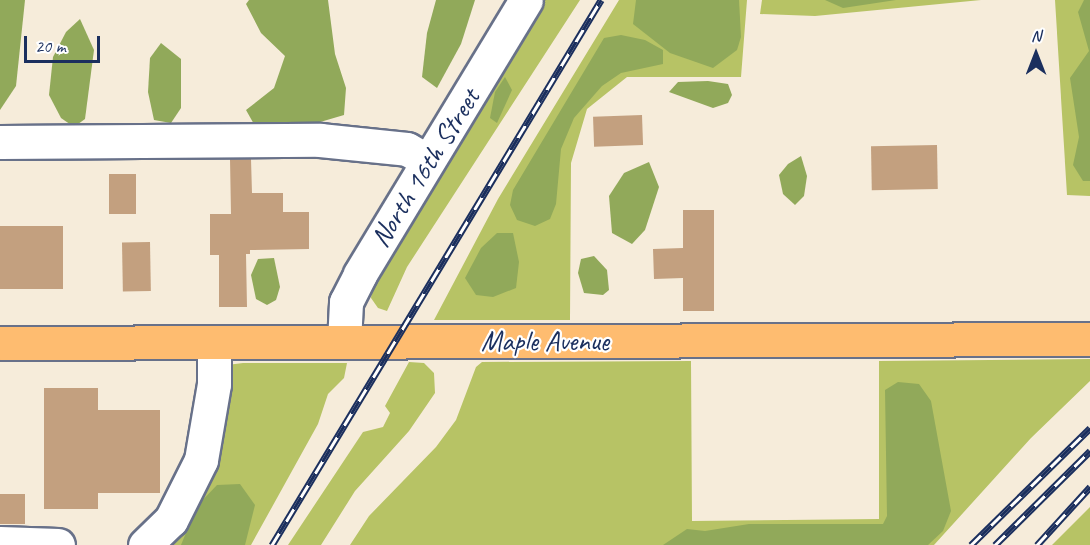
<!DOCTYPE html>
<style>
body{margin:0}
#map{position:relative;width:1090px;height:545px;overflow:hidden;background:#f6ecda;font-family:Caveat,sans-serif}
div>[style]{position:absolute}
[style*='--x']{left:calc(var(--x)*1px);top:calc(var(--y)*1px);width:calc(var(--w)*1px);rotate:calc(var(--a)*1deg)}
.green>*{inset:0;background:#b7c365}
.forest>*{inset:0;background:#91a95a}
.building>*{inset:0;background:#c3a07f;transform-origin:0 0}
.roads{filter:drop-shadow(2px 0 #687189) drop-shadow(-2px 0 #687189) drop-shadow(0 2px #687189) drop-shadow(0 -2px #687189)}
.minor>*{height:33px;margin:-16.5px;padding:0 16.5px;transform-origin:16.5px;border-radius:16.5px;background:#fff}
.major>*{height:33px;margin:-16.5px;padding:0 16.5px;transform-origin:16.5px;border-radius:16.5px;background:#febc70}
.rail>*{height:7px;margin-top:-3.5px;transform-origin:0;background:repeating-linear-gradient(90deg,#fff 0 14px,#1b2f5e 0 28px);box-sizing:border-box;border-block:2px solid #1b2f5e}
span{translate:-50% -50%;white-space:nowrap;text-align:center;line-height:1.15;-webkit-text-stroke:4.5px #fff;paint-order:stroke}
.street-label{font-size:28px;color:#1b2f5e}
.north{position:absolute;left:1006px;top:24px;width:60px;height:60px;-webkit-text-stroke:4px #fff;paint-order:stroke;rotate:0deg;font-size:16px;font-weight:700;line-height:24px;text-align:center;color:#1b2f5e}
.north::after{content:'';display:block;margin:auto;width:21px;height:27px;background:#1b2f5e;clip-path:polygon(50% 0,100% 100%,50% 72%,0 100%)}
.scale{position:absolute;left:24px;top:36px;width:76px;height:27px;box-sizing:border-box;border:3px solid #1b2f5e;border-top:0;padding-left:8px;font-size:18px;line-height:21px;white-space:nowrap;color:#1b2f5e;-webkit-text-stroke:4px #fff;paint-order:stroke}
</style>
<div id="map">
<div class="green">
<div style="clip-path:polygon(545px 0,580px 0,407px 267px,387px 311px,378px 308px,371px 298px,372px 288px)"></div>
<div style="clip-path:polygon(619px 0,747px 0,741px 77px,627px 77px,587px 109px,571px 163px,570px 320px,434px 320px,498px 199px)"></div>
<div style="clip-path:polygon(762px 0,981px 0,815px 16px,760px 14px)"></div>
<div style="clip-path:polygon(1055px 0,1090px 0,1090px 196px,1067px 195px)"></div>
<div style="clip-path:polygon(1090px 359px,1090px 381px,1031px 438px,934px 545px,350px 545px,369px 516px,436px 447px,456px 420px,476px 367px,482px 362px,691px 361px,692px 521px,879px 519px,879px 361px)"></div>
<div style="clip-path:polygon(409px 362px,424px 363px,434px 373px,435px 393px,409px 431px,355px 491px,321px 545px,288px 545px,363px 432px,383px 427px,390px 413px,385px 406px)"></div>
<div style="clip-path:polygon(243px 363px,347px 363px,344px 378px,328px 394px,318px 424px,251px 545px,157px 545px,227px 365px)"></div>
<div style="clip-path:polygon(1090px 507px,1090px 545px,1052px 545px)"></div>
</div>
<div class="forest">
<div style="clip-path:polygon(0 0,25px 0,16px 86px,0 110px)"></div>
<div style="clip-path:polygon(249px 0,328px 0,335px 54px,346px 88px,344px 115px,310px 125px,255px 126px,246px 110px,274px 88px,285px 56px,261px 33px,246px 4px)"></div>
<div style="clip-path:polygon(436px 0,475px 0,461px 44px,437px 88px,422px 77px,427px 33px)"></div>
<div style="clip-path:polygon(636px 0,739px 0,741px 37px,737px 50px,713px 68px,670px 53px,633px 24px)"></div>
<div style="clip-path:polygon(825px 0,896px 0,843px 8px)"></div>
<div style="clip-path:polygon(1084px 0,1090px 0,1090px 181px,1083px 181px,1073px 165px,1079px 137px,1070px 78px,1089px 51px,1078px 12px)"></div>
<div style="clip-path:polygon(80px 19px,94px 50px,85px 119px,74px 127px,61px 118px,49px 95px,53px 57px,66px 32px)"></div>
<div style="clip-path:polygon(621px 35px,645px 40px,663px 50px,663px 64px,621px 73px,602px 86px,574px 118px,561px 149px,556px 204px,550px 219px,535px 226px,517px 220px,510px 205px,513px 190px,604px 38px)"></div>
<div style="clip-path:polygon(161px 43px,181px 59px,181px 108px,171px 123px,154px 120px,148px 92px,150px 58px)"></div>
<div style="clip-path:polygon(505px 77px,512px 90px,497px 123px,490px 118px,495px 92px)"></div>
<div style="clip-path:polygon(708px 81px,728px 84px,732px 95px,728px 103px,713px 108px,669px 92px,678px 82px)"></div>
<div style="clip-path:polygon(801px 156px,807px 176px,804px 196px,795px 205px,783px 194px,779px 175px,788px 164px)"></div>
<div style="clip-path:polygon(649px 162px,659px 187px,645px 230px,632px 244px,612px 233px,609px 196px,624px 173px)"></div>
<div style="clip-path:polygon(497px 233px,513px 233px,519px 262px,516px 288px,493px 297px,476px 295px,465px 278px,481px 248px)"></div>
<div style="clip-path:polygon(594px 256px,607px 270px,609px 290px,603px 295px,584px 293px,578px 273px,581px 259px)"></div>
<div style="clip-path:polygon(274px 258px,280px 287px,276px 300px,267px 305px,256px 299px,251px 275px,258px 259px)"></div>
<div style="clip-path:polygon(898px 382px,919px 384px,931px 401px,951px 511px,943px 531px,928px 545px,663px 545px,687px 529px,705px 531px,749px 524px,883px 524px,887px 516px,885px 390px)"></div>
<div style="clip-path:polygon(240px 484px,255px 505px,245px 545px,181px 545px,197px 506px,217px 485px)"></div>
</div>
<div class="building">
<div style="left:642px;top:115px;width:30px;height:49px;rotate:88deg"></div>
<div style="left:937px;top:145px;width:44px;height:66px;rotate:89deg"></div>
<div style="clip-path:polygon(230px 159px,251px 159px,252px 193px,283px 193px,283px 212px,309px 212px,309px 249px,250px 250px,250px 254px,246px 254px,247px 307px,219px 307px,219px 255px,210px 255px,210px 214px,231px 214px)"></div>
<div style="left:109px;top:174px;width:27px;height:40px"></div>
<div style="clip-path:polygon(683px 210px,714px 210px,714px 311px,683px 311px,683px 278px,654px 279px,653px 249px,683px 248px)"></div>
<div style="left:0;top:226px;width:63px;height:63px"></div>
<div style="left:150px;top:242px;width:49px;height:28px;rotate:89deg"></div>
<div style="clip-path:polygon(44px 388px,98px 388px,98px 410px,160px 410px,160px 493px,98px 493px,98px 509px,44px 509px)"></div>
<div style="left:0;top:494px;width:25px;height:30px"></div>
</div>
<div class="roads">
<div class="minor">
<div style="--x:0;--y:142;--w:320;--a:-0.4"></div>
<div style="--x:320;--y:140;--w:87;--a:5.9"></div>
<div style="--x:407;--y:149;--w:24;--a:30"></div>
<div style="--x:344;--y:342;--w:40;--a:-87.1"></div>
<div style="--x:346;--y:302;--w:31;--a:-63"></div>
<div style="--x:360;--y:274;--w:320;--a:-58.8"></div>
<div style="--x:0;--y:543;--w:58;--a:2"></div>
<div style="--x:145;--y:545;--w:36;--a:-44"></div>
<div style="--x:171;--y:520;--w:67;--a:-63.4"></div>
<div style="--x:201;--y:460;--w:77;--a:-80.3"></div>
<div style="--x:214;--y:384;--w:42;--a:-90"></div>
</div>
<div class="major">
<div style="--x:0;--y:343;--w:1090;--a:-0.21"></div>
</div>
</div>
<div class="rail">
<div style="--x:272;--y:545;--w:637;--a:-58.88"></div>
<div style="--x:971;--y:545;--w:167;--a:-44.5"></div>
<div style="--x:995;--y:545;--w:134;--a:-44.7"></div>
<div style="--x:1037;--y:545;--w:79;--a:-47.6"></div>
</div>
<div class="street-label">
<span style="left:425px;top:168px;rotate:-58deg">North 16th Street</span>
<span style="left:545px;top:341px">Maple Avenue</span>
</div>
<div class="north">N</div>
<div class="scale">20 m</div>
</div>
